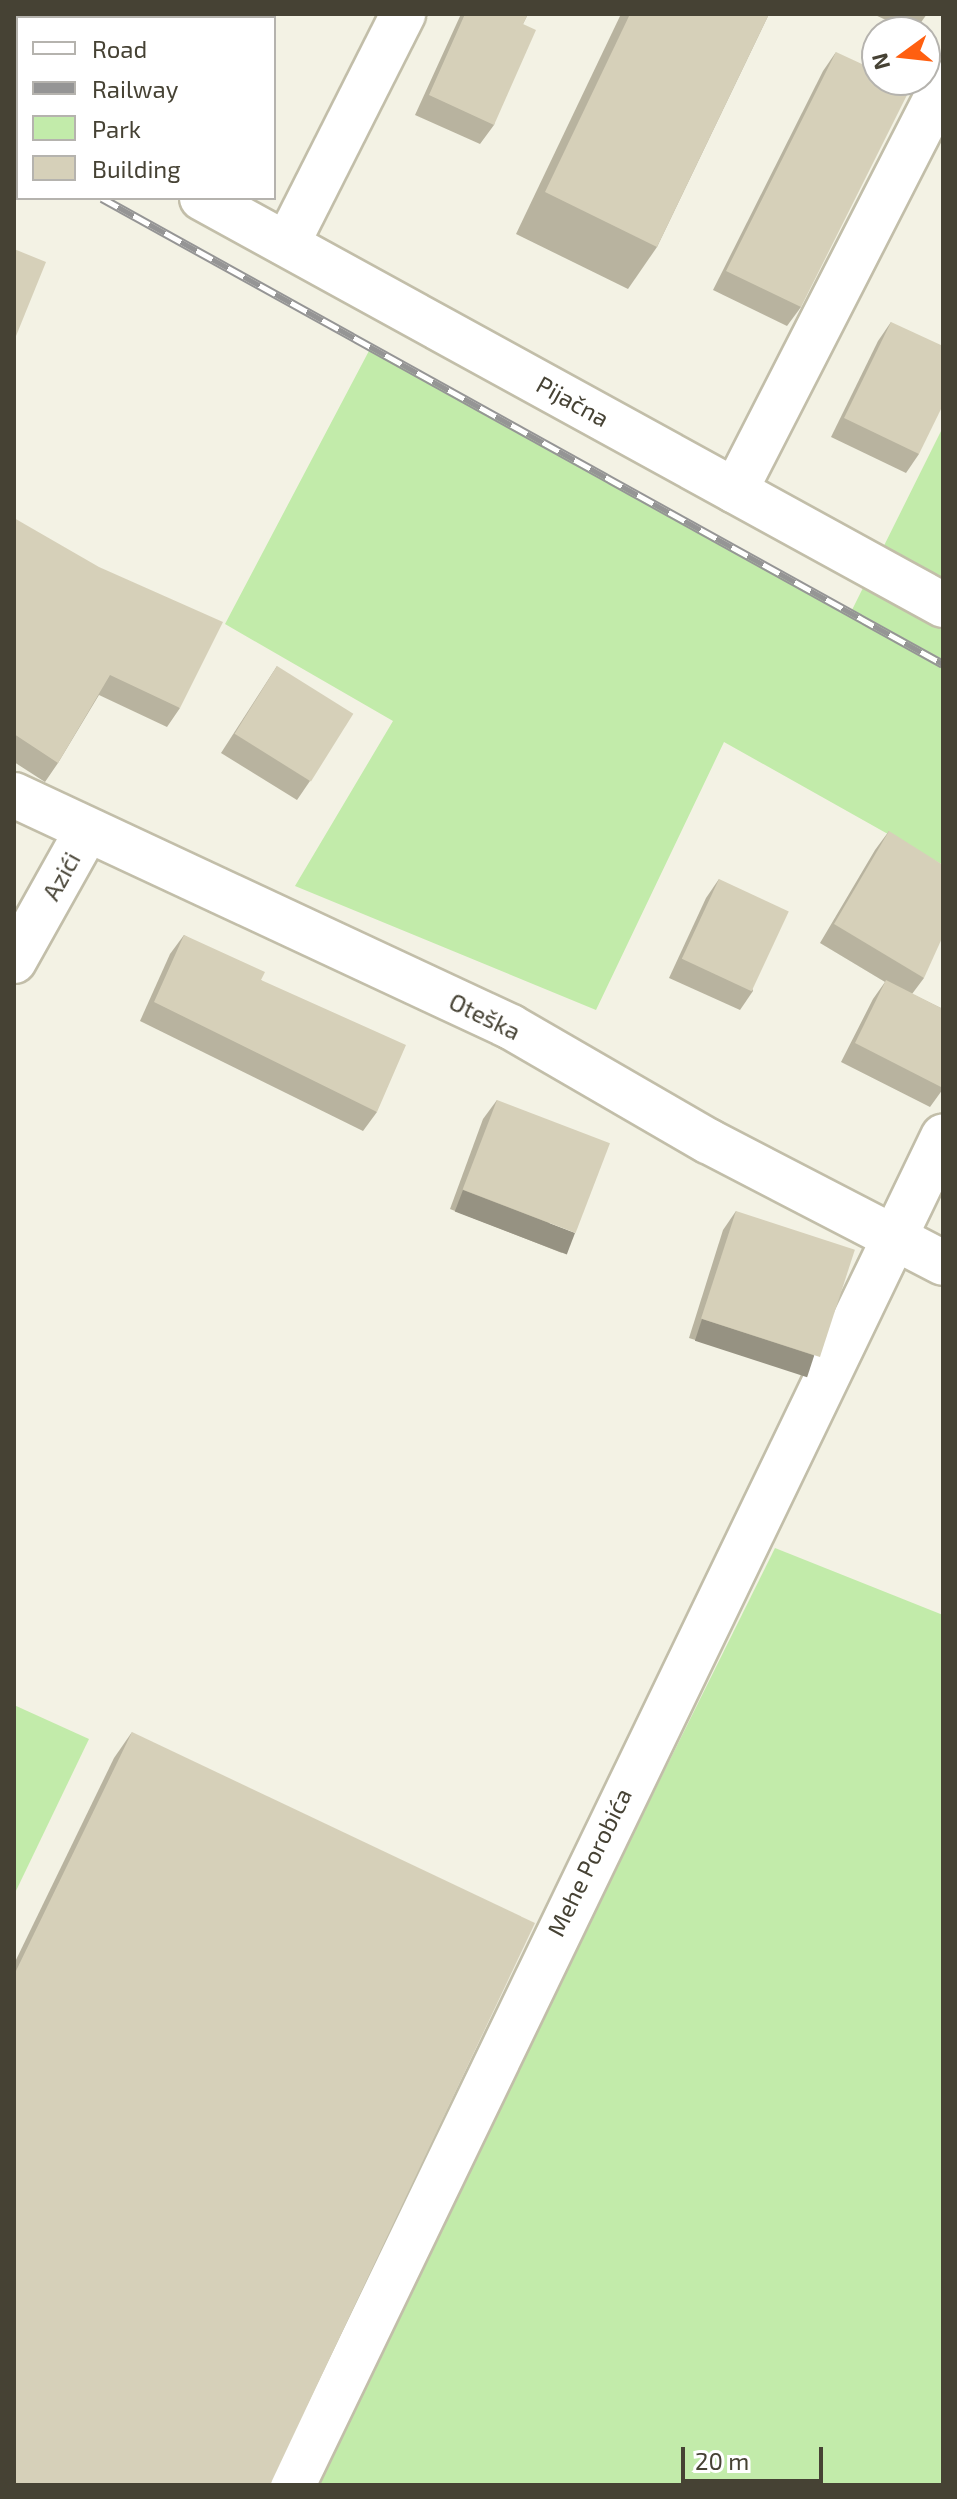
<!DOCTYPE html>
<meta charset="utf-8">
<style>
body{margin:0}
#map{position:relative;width:957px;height:2499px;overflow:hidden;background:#f3f2e4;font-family:"Exo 2",sans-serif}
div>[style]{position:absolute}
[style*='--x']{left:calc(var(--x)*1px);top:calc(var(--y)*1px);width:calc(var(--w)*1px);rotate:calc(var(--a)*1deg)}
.green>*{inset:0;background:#c2ebaa}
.roads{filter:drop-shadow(2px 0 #c2bea9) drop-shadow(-2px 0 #c2bea9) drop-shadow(0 2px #c2bea9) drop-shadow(0 -2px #c2bea9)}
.minor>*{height:44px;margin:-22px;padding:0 22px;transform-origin:22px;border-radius:22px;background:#fff}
.rail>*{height:9px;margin-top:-4.5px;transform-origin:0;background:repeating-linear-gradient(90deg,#fff 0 18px,#959595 0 36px);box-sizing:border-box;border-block:2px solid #959595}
.wall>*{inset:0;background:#b8b39f}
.shaded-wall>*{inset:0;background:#969282;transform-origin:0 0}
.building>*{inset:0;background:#d6d0b9;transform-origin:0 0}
span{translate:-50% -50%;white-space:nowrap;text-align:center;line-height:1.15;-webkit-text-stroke:8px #fff;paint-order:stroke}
.street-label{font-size:24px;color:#464234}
.frame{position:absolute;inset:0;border:16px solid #464234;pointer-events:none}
.legend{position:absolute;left:16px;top:16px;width:260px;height:184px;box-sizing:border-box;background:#fff;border:2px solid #b5b3ae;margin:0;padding:10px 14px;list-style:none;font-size:24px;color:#464234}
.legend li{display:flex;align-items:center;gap:16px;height:40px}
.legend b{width:40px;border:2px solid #b5b3ae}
.north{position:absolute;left:861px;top:16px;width:80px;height:80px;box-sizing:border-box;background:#fff;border:2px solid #b5b3ae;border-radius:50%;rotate:255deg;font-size:22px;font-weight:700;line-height:32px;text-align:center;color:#464234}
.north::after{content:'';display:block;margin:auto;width:28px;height:36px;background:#ff5f10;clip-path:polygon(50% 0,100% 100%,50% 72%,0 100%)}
.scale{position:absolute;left:681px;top:2447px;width:142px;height:36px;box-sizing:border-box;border:4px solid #464234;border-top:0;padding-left:10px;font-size:24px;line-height:28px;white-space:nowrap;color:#464234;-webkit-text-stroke:6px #fff;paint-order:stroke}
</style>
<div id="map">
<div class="green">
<div style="clip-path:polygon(371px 347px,851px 612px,943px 427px,943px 865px,724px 742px,596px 1010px,295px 886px,393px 721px,225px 624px)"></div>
<div style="clip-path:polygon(775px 1548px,943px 1615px,943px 2485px,310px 2485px)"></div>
<div style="clip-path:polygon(14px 1705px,89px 1739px,14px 1895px)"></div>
</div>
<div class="roads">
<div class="minor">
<div style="--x:14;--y:95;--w:4;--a:27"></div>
<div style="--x:202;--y:198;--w:845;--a:28.78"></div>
<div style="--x:287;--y:244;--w:258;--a:-63.2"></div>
<div style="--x:735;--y:491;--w:457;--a:-62.9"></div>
<div style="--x:14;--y:795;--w:548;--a:25.02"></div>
<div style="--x:511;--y:1027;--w:228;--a:30.1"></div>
<div style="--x:708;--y:1141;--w:265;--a:27.4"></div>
<div style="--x:14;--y:961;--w:145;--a:-60.8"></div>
<div style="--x:293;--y:2485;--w:1497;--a:-64.26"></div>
</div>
</div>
<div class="rail">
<div style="--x:14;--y:149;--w:5;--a:37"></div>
<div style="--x:102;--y:198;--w:961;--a:28.99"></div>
</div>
<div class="wall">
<div style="clip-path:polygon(75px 14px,230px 14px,228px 18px,78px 18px,74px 16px)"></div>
<div style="clip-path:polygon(461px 14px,528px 14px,523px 24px,494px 125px,480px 144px,415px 115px)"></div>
<div style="clip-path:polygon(621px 14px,769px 14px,657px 247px,628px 289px,516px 234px)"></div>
<div style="clip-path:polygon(873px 14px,927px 14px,914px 32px,912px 32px)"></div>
<div style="clip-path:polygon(836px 52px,801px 307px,787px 326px,713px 290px,823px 71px)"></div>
<div style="clip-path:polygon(891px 322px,919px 454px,906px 473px,831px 437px,878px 341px)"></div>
<div style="clip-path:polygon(14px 518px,180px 708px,167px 727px,99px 695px,58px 763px,45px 782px,14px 762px)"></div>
<div style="clip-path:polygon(277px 666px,310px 781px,297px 800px,221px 753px)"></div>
<div style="clip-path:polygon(889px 831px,924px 978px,912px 994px,943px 1009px,943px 1089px,930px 1107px,841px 1062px,873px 999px,885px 982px,820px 943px,875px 850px)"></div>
<div style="clip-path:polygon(719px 879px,753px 991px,740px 1010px,669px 978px,706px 898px)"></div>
<div style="clip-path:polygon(184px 935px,261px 980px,377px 1112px,363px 1131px,140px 1021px,170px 954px)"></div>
<div style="clip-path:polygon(497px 1100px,562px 1253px,450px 1209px,483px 1119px)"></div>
<div style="clip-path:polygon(736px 1211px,814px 1355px,801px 1374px,689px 1338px,723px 1230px)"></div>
<div style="clip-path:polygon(132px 1732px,14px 2485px,14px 1964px,114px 1758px)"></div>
</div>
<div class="shaded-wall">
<div style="left:463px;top:1190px;width:120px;height:23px;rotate:21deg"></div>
<div style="left:702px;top:1319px;width:118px;height:23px;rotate:18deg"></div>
</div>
<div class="building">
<div style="clip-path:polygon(173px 14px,230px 14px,228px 18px,180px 18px)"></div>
<div style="clip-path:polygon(465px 14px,528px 14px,523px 24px,536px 30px,494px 125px,429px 95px)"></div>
<div style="clip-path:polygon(630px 14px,769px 14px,657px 247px,545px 192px)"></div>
<div style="clip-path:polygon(836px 52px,877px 71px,877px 80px,896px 80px,911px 87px,801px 307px,726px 271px)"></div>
<div style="clip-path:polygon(14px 249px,46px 262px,14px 341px)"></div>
<div style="clip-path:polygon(891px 322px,943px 346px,943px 405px,919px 454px,844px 418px)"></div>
<div style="clip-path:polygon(14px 518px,99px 567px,223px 622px,180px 708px,110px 675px,58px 763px,14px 734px)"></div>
<div style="left:277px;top:666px;width:90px;height:80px;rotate:32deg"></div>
<div style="clip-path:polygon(889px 831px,943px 865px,943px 936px,924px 978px,834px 924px)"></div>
<div style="left:719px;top:879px;width:77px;height:88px;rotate:25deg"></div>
<div style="clip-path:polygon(184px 935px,265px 972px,261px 980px,406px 1045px,377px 1112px,154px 1002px)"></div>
<div style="clip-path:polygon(886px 980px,943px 1009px,943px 1088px,855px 1043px)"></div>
<div style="left:497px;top:1100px;width:121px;height:96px;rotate:21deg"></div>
<div style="left:736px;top:1211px;width:125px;height:113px;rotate:18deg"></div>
<div style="clip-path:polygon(132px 1732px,535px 1923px,270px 2485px,14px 2485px,14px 1975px)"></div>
</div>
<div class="street-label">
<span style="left:573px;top:401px;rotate:29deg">Pijačna</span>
<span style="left:61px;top:876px;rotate:-61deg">Azići</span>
<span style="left:485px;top:1016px;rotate:26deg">Oteška</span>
<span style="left:589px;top:1862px;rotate:-64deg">Mehe Porobića</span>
</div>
<div class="frame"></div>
<ul class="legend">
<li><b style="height:10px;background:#fff"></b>Road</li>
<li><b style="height:10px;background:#959595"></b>Railway</li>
<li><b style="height:22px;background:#c2ebaa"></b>Park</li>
<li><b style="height:22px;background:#d6d0b9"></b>Building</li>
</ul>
<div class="north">N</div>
<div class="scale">20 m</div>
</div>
